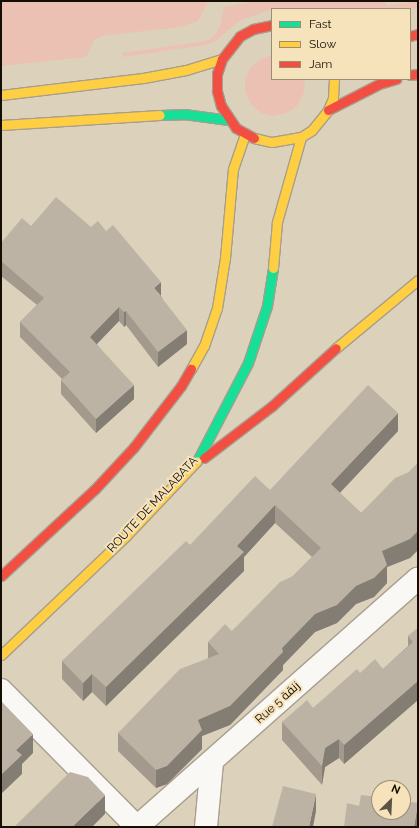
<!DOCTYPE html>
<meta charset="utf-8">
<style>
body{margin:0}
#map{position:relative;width:419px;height:828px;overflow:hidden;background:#dcd2bc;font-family:Raleway,Cairo,sans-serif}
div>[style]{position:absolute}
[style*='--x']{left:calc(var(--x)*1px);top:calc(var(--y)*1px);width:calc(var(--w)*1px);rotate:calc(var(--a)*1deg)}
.green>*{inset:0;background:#ebc1b4}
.roads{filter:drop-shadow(1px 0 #a79e8e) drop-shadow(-1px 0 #a79e8e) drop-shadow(0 1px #a79e8e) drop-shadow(0 -1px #a79e8e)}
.street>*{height:22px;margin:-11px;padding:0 11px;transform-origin:11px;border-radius:11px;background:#faf8f5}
.fast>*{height:9px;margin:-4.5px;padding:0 4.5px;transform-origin:4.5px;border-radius:4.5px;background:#16e098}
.slow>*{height:9px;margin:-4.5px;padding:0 4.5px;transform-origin:4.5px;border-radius:4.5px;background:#ffcf43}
.jam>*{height:9px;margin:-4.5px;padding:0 4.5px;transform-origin:4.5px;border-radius:4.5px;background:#f24e42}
.wall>*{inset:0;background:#a39a8d;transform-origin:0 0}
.shaded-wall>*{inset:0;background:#847d73}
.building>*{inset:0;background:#bdb3a4}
span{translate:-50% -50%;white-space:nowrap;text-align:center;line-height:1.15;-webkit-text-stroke:4px #f6e3bc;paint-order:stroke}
.street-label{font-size:12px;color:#150f03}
.frame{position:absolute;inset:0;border:2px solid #150f03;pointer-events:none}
.legend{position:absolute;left:271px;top:8px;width:140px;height:72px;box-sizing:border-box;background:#f6e3bc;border:1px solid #9c8e72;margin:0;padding:5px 7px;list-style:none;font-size:12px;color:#150f03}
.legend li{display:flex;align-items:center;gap:8px;height:20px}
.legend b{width:20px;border:1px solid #9c8e72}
.north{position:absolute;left:371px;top:780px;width:40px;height:40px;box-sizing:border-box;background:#f6e3bc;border:1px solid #9c8e72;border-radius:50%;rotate:24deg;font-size:11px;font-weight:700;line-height:16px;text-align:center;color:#150f03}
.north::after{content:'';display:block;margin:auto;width:14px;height:18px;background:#5b5344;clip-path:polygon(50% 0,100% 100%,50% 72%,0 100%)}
</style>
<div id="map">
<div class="green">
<div style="clip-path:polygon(1px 1px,206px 1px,207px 4px,198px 21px,181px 27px,101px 36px,94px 41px,86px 57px,1px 66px)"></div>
<div style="clip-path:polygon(256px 1px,385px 1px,386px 6px,418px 1px,418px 8px,272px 9px,241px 20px,215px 41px,206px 45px,123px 57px,122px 53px,206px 41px,214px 36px,220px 26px,224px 7px)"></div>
<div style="clip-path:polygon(272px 55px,272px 79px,304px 79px,305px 84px,303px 95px,297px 106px,287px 113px,273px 116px,261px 113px,251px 104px,245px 92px,245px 79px,251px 67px,261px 59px)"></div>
</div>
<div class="roads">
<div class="street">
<div style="--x:1;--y:690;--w:193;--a:45.2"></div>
<div style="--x:137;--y:827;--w:375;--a:-41.5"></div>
<div style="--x:206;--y:827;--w:65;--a:-84.7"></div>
</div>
<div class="fast">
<div style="--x:160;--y:115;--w:24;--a:-2"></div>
<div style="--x:184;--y:114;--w:45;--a:7.6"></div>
<div style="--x:197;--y:461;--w:110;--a:-62.5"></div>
<div style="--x:248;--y:363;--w:60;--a:-71.6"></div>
<div style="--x:267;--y:306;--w:38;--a:-81"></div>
</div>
<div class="slow">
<div style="--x:1;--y:95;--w:143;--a:-6.8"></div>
<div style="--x:143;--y:78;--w:44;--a:-10.5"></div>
<div style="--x:186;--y:70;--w:38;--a:-17"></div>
<div style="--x:1;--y:125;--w:159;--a:-3.6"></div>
<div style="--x:254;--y:138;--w:18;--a:13"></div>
<div style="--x:272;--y:142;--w:29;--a:-10"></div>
<div style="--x:301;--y:137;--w:13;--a:-32"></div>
<div style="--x:312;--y:130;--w:26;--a:-51"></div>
<div style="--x:328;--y:110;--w:13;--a:-67"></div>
<div style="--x:333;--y:98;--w:19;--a:-87"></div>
<div style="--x:273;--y:268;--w:46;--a:-85"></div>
<div style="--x:277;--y:222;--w:88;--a:-74.2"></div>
<div style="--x:336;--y:348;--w:107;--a:-39.7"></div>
<div style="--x:191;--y:369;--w:26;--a:-61"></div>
<div style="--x:204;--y:346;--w:40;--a:-71.1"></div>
<div style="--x:217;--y:308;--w:51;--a:-80.9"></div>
<div style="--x:225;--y:258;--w:89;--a:-84.9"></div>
<div style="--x:233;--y:169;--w:37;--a:-71"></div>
<div style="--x:1;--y:655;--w:173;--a:-43.6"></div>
<div style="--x:126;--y:536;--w:103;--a:-46.6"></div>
</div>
<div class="jam">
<div style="--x:410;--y:36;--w:8;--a:-14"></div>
<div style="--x:410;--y:75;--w:8;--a:-7"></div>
<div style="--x:328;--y:110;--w:57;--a:-27"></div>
<div style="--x:379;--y:84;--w:18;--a:-16"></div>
<div style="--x:254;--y:138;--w:21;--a:-151"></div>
<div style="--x:236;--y:128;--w:27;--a:-124"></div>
<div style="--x:221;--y:106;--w:16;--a:-105"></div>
<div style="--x:217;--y:91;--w:17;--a:-90"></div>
<div style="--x:217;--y:74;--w:16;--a:-72"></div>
<div style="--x:222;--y:59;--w:29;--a:-52"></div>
<div style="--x:240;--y:36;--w:15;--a:-28"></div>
<div style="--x:253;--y:29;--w:19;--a:-12"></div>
<div style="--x:204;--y:458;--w:86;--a:-37.4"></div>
<div style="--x:272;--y:406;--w:86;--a:-42.2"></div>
<div style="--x:1;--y:576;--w:128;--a:-42.8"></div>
<div style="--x:95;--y:489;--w:57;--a:-47.1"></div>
<div style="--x:134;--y:447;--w:77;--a:-52.4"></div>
<div style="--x:181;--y:386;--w:20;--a:-60"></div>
</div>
</div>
<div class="wall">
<div style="clip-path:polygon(31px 226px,161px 296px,187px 344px,158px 367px,126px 325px,124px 327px,119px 321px,97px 344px,134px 399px,96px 433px,61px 394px,61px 380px,62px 379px,20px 337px,20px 322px,37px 305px,1px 276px,1px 243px)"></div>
<div style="left:418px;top:350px;width:16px;height:1px;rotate:90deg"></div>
<div style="clip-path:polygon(398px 431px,340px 493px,361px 513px,409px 472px,418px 463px,418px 550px,410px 558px,387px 567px,387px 583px,374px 597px,356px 604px,337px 623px,315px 632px,283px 665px,283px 670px,230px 725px,202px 736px,202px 749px,167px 784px,156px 788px,118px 751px,118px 733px,208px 658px,208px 642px,232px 631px,293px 576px,312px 557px,275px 523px,244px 557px,244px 571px,106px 706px,92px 692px,83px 701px,62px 679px,62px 661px,190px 545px,270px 490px)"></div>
<div style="clip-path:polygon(418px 628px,418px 700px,344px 764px,339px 758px,325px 767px,322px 785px,282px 740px,282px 722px,313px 708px,360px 673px,383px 669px,408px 646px,408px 636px)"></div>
</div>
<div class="shaded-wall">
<div style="clip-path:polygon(161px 282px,161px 296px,154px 288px)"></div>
<div style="clip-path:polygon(119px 307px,119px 321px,90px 351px,90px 337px)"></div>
<div style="clip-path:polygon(126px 311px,126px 325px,124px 327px,124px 312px)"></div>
<div style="clip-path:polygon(187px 330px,187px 344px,158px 367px,158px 352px)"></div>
<div style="clip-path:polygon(134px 385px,134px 399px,96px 433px,96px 419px)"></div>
<div style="clip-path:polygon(398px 413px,398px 431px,331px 502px,331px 484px)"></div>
<div style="clip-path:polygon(275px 505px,275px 523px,244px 557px,244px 571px,106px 706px,106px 687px)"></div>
<div style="clip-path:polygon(418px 531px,418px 550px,410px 558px,387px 567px,387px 583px,374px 597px,356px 604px,337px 623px,315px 632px,283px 665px,283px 670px,230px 725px,202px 736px,202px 749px,167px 784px,156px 788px,156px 770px,198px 720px,282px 648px,315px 614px,382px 551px)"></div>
<div style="clip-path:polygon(92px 674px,92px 692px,83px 701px,83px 683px)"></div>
<div style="clip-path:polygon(418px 681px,418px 700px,344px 764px,344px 745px)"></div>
<div style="clip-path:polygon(33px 734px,33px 753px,22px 764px,22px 774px,1px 794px,1px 775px,16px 750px)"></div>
<div style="clip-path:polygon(339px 739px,339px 758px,325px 767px,322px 785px,322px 766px,325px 748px)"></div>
<div style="clip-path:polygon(316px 794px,316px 811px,313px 827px,309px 827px)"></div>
<div style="clip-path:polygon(105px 795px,105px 814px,92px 827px,72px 827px)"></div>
<div style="clip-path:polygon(418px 803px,418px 819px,417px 827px,414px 827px)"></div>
</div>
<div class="building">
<div style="clip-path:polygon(56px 197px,91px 227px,98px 221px,106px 231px,113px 225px,161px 282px,154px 288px,187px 330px,158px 352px,126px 311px,124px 312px,119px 307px,90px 337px,134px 385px,96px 419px,61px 380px,70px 372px,20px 322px,44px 298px,1px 261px,1px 243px,22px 218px,31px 226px)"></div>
<div style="clip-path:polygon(368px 385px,398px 413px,331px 484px,361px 513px,395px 478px,409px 472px,418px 463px,418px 531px,410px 539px,382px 551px,387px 565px,374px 578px,356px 586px,337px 605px,315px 614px,282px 648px,283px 652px,230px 706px,198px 720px,202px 730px,167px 766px,156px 770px,118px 733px,180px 669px,219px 654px,208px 642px,225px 624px,232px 631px,280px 582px,293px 576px,321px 548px,275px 505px,237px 546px,244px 552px,106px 687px,92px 674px,83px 683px,62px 661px,186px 541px,190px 545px,255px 476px,270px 490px)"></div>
<div style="clip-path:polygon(418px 628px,418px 681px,344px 745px,339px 739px,325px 748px,322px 766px,282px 722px,307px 700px,313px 708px,357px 669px,360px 673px,375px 659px,383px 669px,413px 642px,408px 636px)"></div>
<div style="clip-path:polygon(1px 701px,33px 734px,16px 750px,22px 755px,1px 775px)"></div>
<div style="clip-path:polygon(70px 772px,88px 777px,105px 795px,72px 827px,14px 827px)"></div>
<div style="clip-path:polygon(283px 786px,316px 794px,309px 827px,272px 827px)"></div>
<div style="clip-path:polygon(361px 795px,379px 797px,379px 812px,403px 812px,403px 801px,418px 803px,414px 827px,344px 827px,347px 803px,359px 806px)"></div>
</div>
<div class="street-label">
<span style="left:153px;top:505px;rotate:-47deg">ROUTE DE MALABATA</span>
<span style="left:278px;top:703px;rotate:-42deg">Rue 5 زنقة</span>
</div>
<div class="frame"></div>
<ul class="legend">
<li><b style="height:5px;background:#16e098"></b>Fast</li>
<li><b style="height:5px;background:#ffcf43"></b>Slow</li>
<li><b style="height:5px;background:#f24e42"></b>Jam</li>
</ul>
<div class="north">N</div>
</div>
